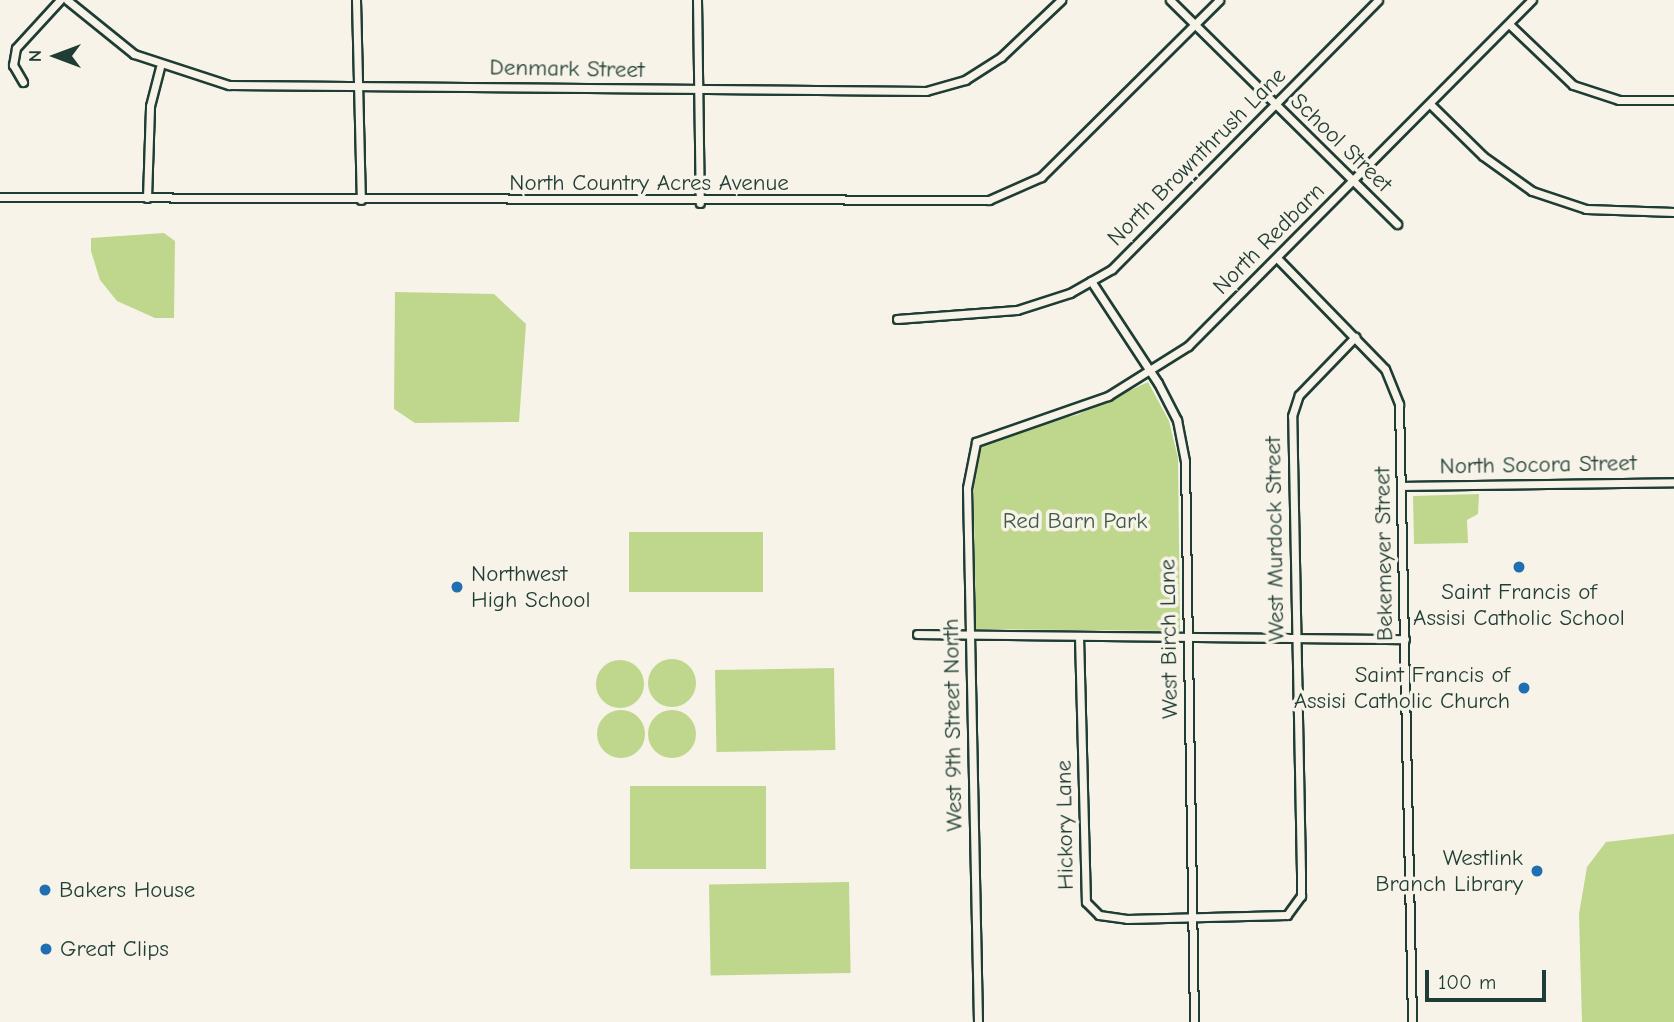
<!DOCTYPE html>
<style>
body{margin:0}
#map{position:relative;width:1674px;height:1022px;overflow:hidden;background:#f7f3e8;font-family:"Comic Neue",sans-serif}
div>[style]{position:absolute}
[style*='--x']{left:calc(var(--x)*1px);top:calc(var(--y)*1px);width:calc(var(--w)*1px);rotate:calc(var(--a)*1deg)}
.green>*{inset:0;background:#bed78d;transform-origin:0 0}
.round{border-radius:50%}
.roads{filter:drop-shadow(2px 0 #1f3d34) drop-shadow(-2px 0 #1f3d34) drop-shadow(0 2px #1f3d34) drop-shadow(0 -2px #1f3d34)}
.street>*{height:7px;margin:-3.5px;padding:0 3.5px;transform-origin:3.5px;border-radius:3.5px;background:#f7f3e8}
.dots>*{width:19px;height:19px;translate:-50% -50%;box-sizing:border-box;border:4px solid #f7f3e8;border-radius:50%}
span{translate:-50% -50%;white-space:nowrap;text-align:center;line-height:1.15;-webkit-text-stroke:7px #f7f3e8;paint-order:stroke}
.street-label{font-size:23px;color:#1f3d34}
.park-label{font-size:23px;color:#3f5c46}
.poi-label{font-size:23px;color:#1f3d34}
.left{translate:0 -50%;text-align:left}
.right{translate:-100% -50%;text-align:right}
.north{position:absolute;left:21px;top:21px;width:70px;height:70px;-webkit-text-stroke:5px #f7f3e8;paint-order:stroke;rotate:270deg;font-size:19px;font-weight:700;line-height:28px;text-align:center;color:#1f3d34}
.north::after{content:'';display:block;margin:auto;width:24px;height:32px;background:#1f3d34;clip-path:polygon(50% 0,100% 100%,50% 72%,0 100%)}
.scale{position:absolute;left:1425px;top:970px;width:121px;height:32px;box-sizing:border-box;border:4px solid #1f3d34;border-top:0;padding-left:9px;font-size:21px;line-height:24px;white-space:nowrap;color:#1f3d34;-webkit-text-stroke:5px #f7f3e8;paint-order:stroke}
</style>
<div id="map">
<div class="green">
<div style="clip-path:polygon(164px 233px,175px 241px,174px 318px,155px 318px,117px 301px,100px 280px,91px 251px,91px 238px)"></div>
<div style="clip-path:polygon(395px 292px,494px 294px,526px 324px,519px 422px,415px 423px,394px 409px)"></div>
<div style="clip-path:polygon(1148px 382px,1169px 421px,1178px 458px,1180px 631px,976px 629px,973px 459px,992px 435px,1077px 415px)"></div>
<div style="clip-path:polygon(1479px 494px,1478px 514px,1467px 520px,1468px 543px,1414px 544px,1413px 496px)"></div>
<div style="left:763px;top:532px;width:60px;height:134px;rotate:90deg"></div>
<div class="round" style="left:648px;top:659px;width:48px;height:48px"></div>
<div class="round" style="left:596px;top:660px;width:48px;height:48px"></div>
<div style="left:834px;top:668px;width:82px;height:119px;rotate:89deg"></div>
<div class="round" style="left:597px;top:710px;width:48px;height:48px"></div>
<div class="round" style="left:648px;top:710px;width:48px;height:48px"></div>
<div style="left:766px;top:786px;width:83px;height:136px;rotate:90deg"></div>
<div style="clip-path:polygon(1674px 834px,1674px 1022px,1582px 1022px,1579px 914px,1587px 867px,1606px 842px)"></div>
<div style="left:849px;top:882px;width:91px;height:140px;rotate:89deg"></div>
</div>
<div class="roads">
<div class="street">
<div style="--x:67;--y:0;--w:86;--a:38.9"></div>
<div style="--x:134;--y:54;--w:100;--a:18.1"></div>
<div style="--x:229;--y:85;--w:697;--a:0.49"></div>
<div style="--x:926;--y:91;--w:41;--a:-15.8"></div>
<div style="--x:965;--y:80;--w:43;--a:-32.6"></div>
<div style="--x:1001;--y:57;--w:83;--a:-43.5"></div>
<div style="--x:356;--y:0;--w:200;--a:88.6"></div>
<div style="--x:697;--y:0;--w:203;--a:89.2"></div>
<div style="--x:1170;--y:0;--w:319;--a:44.6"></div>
<div style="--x:1509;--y:24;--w:88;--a:43.6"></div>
<div style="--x:1573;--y:85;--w:48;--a:18.1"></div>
<div style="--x:1619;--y:100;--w:55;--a:0"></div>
<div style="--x:23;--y:82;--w:20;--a:-120"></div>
<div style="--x:13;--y:65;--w:17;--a:-80"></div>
<div style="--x:16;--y:48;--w:65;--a:-47.5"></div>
<div style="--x:1430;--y:104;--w:74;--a:44.5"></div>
<div style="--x:1483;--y:156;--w:60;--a:35.5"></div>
<div style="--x:1532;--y:191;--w:57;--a:18.4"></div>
<div style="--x:1586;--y:209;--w:88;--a:2"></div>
<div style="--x:0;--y:197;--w:989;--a:0.17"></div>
<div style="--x:989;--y:200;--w:57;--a:-23.9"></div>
<div style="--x:1041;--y:177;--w:251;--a:-44.8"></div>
<div style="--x:147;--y:198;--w:92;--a:-88.1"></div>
<div style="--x:150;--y:106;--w:40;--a:-75.6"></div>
<div style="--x:1278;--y:259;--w:153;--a:45.8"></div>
<div style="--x:1385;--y:369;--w:38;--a:68"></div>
<div style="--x:1399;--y:404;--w:618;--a:88.79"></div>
<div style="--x:1091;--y:281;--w:122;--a:56.7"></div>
<div style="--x:1158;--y:383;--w:42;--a:62.8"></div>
<div style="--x:1177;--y:420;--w:42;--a:79"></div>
<div style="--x:1185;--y:461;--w:561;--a:89.08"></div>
<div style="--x:897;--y:319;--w:120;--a:-4.3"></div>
<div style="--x:1017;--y:310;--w:56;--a:-17.8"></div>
<div style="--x:1070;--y:293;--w:48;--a:-29.7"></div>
<div style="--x:1112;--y:269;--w:378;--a:-45.3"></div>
<div style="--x:1402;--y:486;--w:272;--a:-0.8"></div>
<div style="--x:917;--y:634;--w:488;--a:0.6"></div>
<div style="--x:1079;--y:636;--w:266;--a:88.5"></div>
<div style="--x:1086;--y:902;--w:18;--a:45"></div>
<div style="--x:1099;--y:915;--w:28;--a:8"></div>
<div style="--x:1127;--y:919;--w:160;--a:-1.4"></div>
<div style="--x:1287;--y:915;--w:24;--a:-54"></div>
<div style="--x:1301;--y:896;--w:23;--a:-90"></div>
<div style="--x:1301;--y:873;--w:457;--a:-91.1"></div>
<div style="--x:1292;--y:416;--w:22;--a:-72"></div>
<div style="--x:1299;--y:395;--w:81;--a:-46"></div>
<div style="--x:978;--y:1022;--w:534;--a:-91.18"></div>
<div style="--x:967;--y:488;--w:47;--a:-78.9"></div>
<div style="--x:976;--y:442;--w:140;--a:-19.2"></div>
<div style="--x:1108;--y:396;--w:94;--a:-32"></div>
<div style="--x:1188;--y:346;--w:488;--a:-45.2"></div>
</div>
</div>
<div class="dots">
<div style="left:1519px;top:567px;background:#1f6fb2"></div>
<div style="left:457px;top:587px;background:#1f6fb2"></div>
<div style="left:1524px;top:688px;background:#1f6fb2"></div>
<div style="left:1537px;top:871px;background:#1f6fb2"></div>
<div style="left:45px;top:890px;background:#1f6fb2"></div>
<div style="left:46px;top:949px;background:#1f6fb2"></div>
</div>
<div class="street-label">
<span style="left:567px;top:69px;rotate:1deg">Denmark Street</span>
<span style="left:1341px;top:143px;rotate:44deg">School Street</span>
<span style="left:1197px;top:157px;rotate:-45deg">North Brownthrush Lane</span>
<span style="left:649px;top:183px">North Country Acres Avenue</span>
<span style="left:1269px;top:239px;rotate:-45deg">North Redbarn</span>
<span style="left:1538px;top:465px;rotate:-1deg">North Socora Street</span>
<span style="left:1275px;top:539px;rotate:-91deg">West Murdock Street</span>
<span style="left:1384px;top:554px;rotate:-91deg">Bekemeyer Street</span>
<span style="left:1169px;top:639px;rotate:-91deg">West Birch Lane</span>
<span style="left:953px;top:725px;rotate:-91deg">West 9th Street North</span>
<span style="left:1065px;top:825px;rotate:-91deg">Hickory Lane</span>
</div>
<div class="park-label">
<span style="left:1075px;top:521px">Red Barn Park</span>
</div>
<div class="poi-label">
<span class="left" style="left:471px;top:587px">Northwest<br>High School</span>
<span style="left:1519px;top:605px">Saint Francis of<br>Assisi Catholic School</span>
<span class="right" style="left:1510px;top:688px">Saint Francis of<br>Assisi Catholic Church</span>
<span class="right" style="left:1523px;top:871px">Westlink<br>Branch Library</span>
<span class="left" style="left:59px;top:890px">Bakers House</span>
<span class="left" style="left:60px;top:949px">Great Clips</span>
</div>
<div class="north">N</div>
<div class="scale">100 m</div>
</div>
